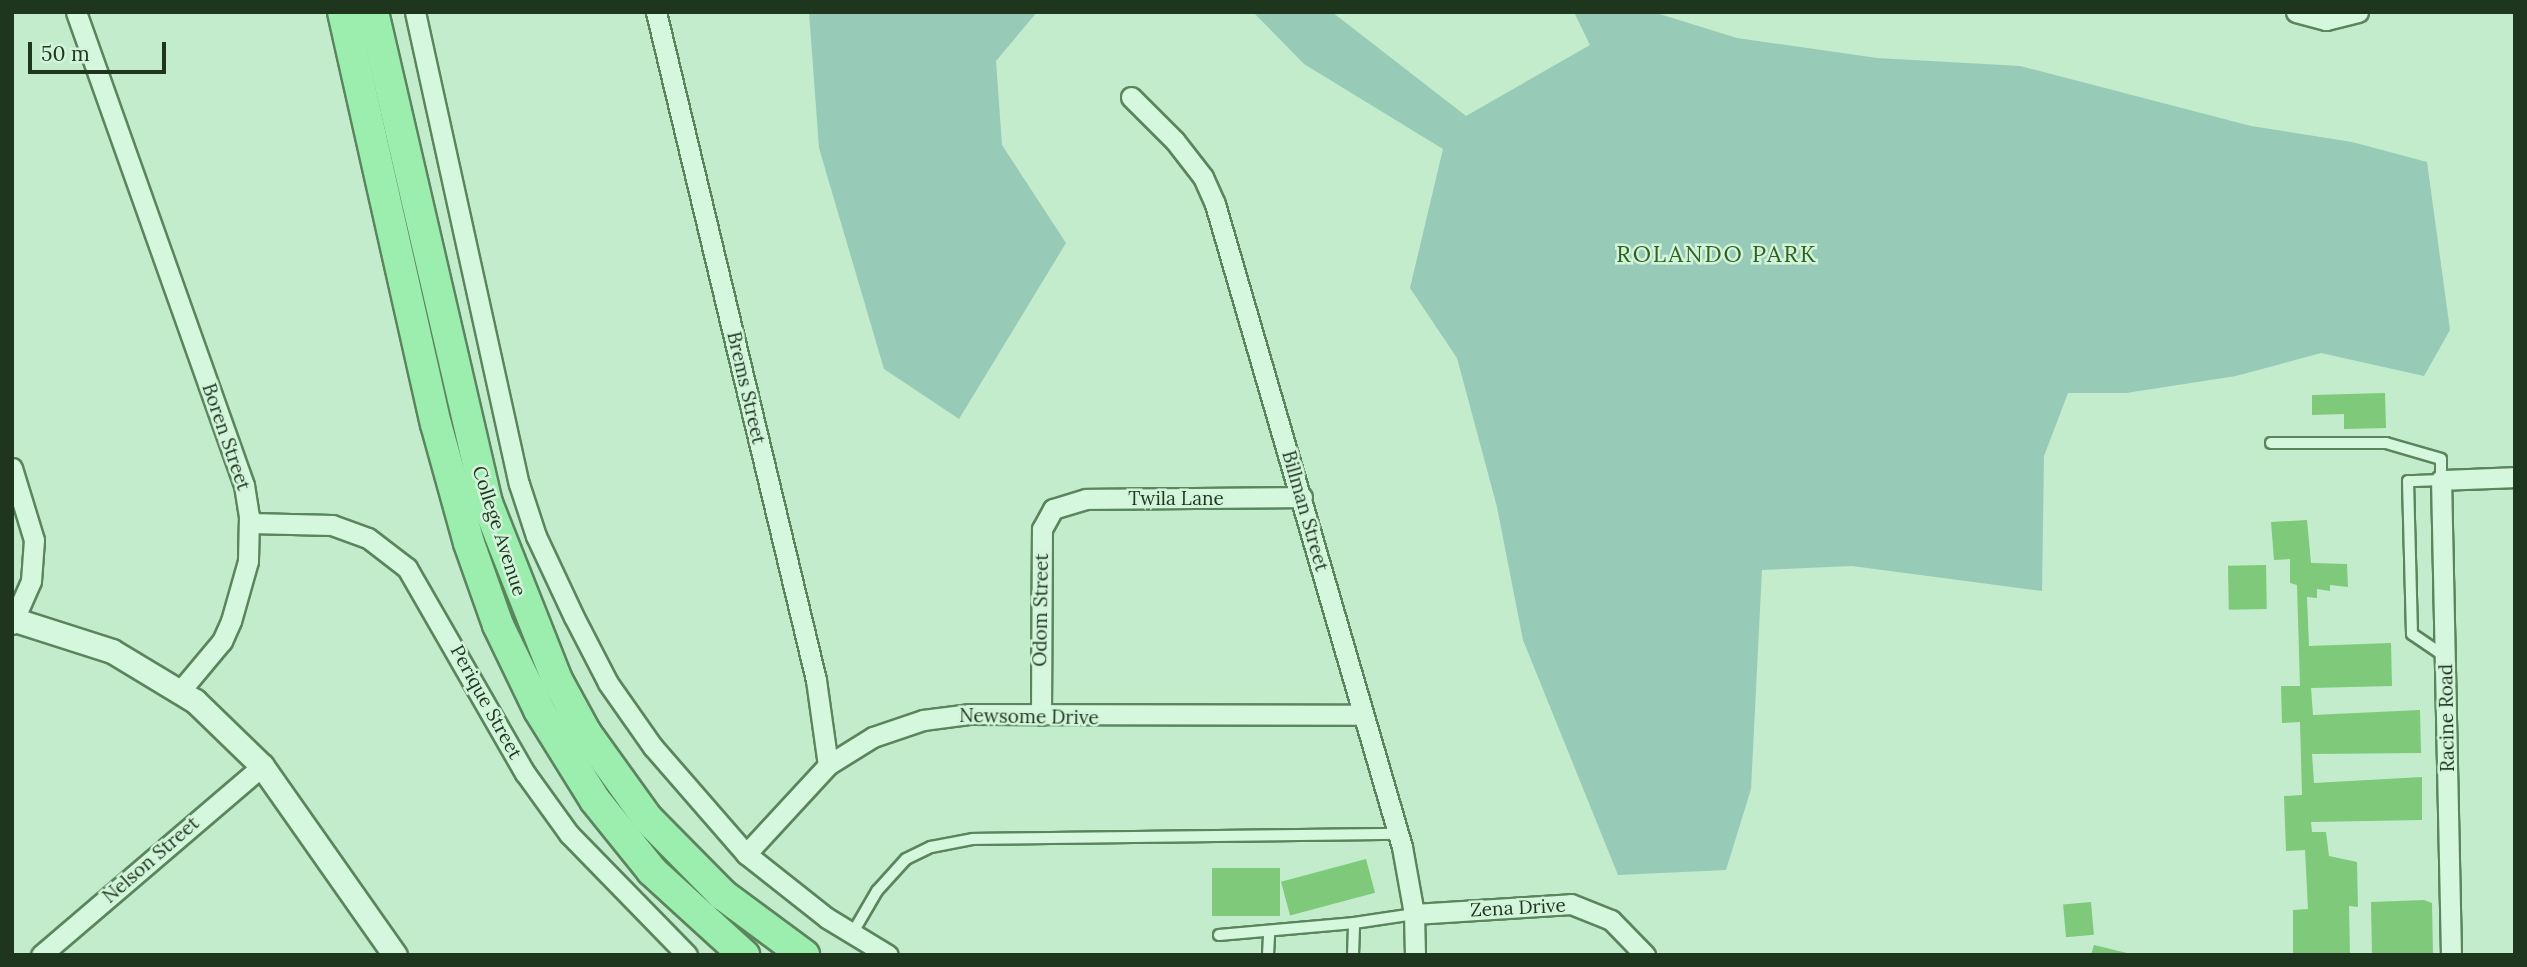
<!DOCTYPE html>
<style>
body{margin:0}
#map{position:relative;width:2527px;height:967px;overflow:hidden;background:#c2eccc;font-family:Lora,serif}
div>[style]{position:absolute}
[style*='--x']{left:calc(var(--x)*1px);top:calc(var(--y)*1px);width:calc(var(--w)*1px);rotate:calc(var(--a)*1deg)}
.green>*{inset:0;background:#97cab7}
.building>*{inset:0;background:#7ec97a;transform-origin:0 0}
.roads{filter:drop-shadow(2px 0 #5a855d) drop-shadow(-2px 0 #5a855d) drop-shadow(0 2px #5a855d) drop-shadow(0 -2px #5a855d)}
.service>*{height:10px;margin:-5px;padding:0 5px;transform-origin:5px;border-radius:5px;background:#d5f7dd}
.minor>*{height:19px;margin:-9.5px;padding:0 9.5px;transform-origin:9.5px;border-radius:9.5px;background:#d5f7dd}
.tertiary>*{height:23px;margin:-11.5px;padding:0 11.5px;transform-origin:11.5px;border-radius:11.5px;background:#d5f7dd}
.primary>*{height:30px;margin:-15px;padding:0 15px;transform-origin:15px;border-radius:15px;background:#9beead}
span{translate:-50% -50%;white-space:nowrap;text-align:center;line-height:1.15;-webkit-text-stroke:5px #d2f4da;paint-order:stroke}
.street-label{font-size:19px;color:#1e361e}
.quarter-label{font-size:23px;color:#30611f;letter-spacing:2px}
.frame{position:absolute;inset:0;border:14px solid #1e361e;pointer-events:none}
.scale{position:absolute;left:28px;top:42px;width:138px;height:32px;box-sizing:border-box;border:4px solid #1e361e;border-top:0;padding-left:9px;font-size:21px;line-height:24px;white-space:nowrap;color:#1e361e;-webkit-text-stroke:5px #d2f4da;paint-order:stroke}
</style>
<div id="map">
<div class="green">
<div style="clip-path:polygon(809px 12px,1037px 12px,996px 61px,1002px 145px,1066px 243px,959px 419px,884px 369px,819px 148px)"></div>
<div style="clip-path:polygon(1253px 12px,1332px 12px,1466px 116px,1590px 45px,1574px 12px,1653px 12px,1737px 38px,1877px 58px,2020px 66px,2251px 126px,2352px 142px,2427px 162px,2450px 330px,2424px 376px,2321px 353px,2236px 376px,2126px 393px,2068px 393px,2044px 456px,2042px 591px,1852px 566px,1762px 570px,1751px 789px,1726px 870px,1618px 875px,1523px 640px,1497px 507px,1457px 358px,1410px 288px,1443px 149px,1304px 64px)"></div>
</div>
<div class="building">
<div style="clip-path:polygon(2385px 393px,2386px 428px,2344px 429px,2344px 414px,2312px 415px,2312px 395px)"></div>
<div style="clip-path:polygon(2307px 520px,2311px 563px,2347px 564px,2348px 587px,2330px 585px,2330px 591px,2317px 589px,2317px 598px,2307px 597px,2309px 646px,2391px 643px,2392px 686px,2311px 688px,2313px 715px,2420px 710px,2421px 753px,2312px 754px,2314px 783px,2422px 777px,2422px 820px,2311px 822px,2312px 832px,2326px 832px,2329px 856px,2357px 862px,2358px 907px,2349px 906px,2350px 954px,2293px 955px,2293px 910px,2308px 909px,2305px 850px,2286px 851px,2284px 796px,2302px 795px,2300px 722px,2282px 723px,2281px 686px,2300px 686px,2297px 585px,2290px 583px,2290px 559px,2274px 560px,2271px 522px)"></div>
<div style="left:2266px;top:565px;width:44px;height:38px;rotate:89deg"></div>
<div style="left:1366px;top:859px;width:35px;height:88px;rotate:75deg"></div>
<div style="left:1212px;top:868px;width:68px;height:48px"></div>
<div style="clip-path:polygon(2424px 900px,2432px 903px,2433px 955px,2372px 955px,2371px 902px)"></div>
<div style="left:2091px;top:902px;width:33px;height:28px;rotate:85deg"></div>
<div style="clip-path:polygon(2094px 945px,2131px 954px,2130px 955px,2091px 955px)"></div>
</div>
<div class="roads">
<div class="service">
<div style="--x:2271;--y:443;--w:115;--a:0"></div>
<div style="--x:2386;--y:443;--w:57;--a:16.2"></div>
<div style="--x:2441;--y:459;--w:21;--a:90"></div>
<div style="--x:2441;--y:480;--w:33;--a:178"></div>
<div style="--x:2408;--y:481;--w:153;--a:88.5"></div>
<div style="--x:2412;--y:634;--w:41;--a:34.1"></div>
<div style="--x:852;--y:934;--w:50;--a:-59.8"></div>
<div style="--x:877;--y:891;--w:43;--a:-47.8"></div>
<div style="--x:906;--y:859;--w:28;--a:-26"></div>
<div style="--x:931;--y:847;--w:43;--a:-10.8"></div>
<div style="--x:973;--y:839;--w:425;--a:-0.7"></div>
<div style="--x:1219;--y:935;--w:136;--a:-5.1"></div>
<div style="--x:1268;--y:955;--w:21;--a:-87"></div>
<div style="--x:1353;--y:955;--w:32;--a:-88"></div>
<div style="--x:1354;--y:923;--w:61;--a:-8.5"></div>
</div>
<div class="minor">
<div style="--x:76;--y:12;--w:502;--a:70.45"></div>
<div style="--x:244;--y:485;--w:31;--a:81"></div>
<div style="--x:249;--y:516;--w:45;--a:91.3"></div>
<div style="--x:248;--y:561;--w:62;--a:105.8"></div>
<div style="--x:231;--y:621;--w:22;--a:114"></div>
<div style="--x:222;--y:641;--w:64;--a:129.9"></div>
<div style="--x:415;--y:12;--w:483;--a:77.6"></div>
<div style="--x:519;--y:484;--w:55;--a:71.9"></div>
<div style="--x:536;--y:536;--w:89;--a:64.9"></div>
<div style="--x:574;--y:617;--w:74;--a:62.7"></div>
<div style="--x:608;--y:683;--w:78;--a:54.9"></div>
<div style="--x:653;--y:747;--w:142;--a:49"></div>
<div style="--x:746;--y:854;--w:103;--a:38.3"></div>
<div style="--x:827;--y:918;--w:71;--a:31.2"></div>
<div style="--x:656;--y:12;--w:687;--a:76.53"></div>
<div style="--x:816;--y:680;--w:86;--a:82"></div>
<div style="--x:2296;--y:12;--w:31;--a:15"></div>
<div style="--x:2326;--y:20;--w:33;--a:-14"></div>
<div style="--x:1131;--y:97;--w:62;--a:45"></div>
<div style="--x:1175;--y:141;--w:46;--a:52.1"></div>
<div style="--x:1203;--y:177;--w:30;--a:66"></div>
<div style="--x:1215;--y:204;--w:670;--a:73.78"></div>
<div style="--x:1402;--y:847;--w:68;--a:79.8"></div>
<div style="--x:1414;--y:914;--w:41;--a:88.6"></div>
<div style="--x:12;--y:468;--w:75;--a:73"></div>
<div style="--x:34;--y:540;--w:41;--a:94.2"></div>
<div style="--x:31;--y:581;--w:47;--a:113.8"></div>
<div style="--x:250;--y:523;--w:82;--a:1.4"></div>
<div style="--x:332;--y:525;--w:38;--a:20"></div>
<div style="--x:368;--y:538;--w:49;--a:37.6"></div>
<div style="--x:407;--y:568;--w:237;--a:60.1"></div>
<div style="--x:525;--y:773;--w:75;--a:54.2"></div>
<div style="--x:569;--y:834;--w:169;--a:45.7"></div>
<div style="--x:1041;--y:715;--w:186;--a:-89.7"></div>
<div style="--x:1042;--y:529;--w:23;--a:-61"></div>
<div style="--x:1053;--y:509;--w:34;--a:-17"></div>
<div style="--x:1086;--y:499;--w:216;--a:-0.5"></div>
<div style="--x:746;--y:854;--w:121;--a:-47.3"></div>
<div style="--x:828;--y:765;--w:53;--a:-31.9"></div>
<div style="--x:873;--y:737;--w:53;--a:-18.8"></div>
<div style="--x:923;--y:720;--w:46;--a:-7.4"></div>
<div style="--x:969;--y:714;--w:394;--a:0.1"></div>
<div style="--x:1414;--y:914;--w:157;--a:-3.6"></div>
<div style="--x:1571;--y:904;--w:43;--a:21.8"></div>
<div style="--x:1611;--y:920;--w:49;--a:45.8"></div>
<div style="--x:41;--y:955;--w:291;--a:-40.5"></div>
<div style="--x:2451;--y:955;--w:475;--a:-91.2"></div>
<div style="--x:2441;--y:480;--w:74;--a:-2.3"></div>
</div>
<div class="tertiary">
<div style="--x:12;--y:619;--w:105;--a:17.7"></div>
<div style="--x:112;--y:651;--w:97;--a:31.1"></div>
<div style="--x:195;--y:701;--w:93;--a:44.1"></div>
<div style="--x:262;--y:766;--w:231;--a:54.9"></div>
</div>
<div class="primary">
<div style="--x:343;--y:12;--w:422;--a:77.3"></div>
<div style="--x:436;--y:424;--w:123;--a:74.5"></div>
<div style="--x:469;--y:543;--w:87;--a:70.5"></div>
<div style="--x:498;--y:625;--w:94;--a:64.2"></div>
<div style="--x:539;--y:710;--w:106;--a:58.1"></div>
<div style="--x:595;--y:800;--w:91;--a:51.2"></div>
<div style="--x:652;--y:871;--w:125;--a:42.4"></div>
<div style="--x:373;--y:12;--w:504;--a:76.93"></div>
<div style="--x:487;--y:503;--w:190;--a:68.4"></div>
<div style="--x:557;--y:680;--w:60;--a:61.3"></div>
<div style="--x:586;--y:733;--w:105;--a:54.3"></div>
<div style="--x:647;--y:818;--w:108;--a:45.4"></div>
<div style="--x:723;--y:895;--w:101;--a:36.5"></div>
</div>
</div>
<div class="street-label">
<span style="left:746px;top:388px;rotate:77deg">Brems Street</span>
<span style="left:226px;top:437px;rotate:71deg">Boren Street</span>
<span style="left:1176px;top:499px">Twila Lane</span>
<span style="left:1305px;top:511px;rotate:74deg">Billman Street</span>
<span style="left:499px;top:531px;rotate:72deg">College Avenue</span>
<span style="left:1041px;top:610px;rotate:-89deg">Odom Street</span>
<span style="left:486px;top:702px;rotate:61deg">Perique Street</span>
<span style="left:1029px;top:717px;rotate:1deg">Newsome Drive</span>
<span style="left:2447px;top:718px;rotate:-91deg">Racine Road</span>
<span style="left:151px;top:860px;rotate:-41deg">Nelson Street</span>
<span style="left:1518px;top:908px;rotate:-3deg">Zena Drive</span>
</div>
<div class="quarter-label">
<span style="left:1717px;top:254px">ROLANDO PARK</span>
</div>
<div class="frame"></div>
<div class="scale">50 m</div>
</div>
